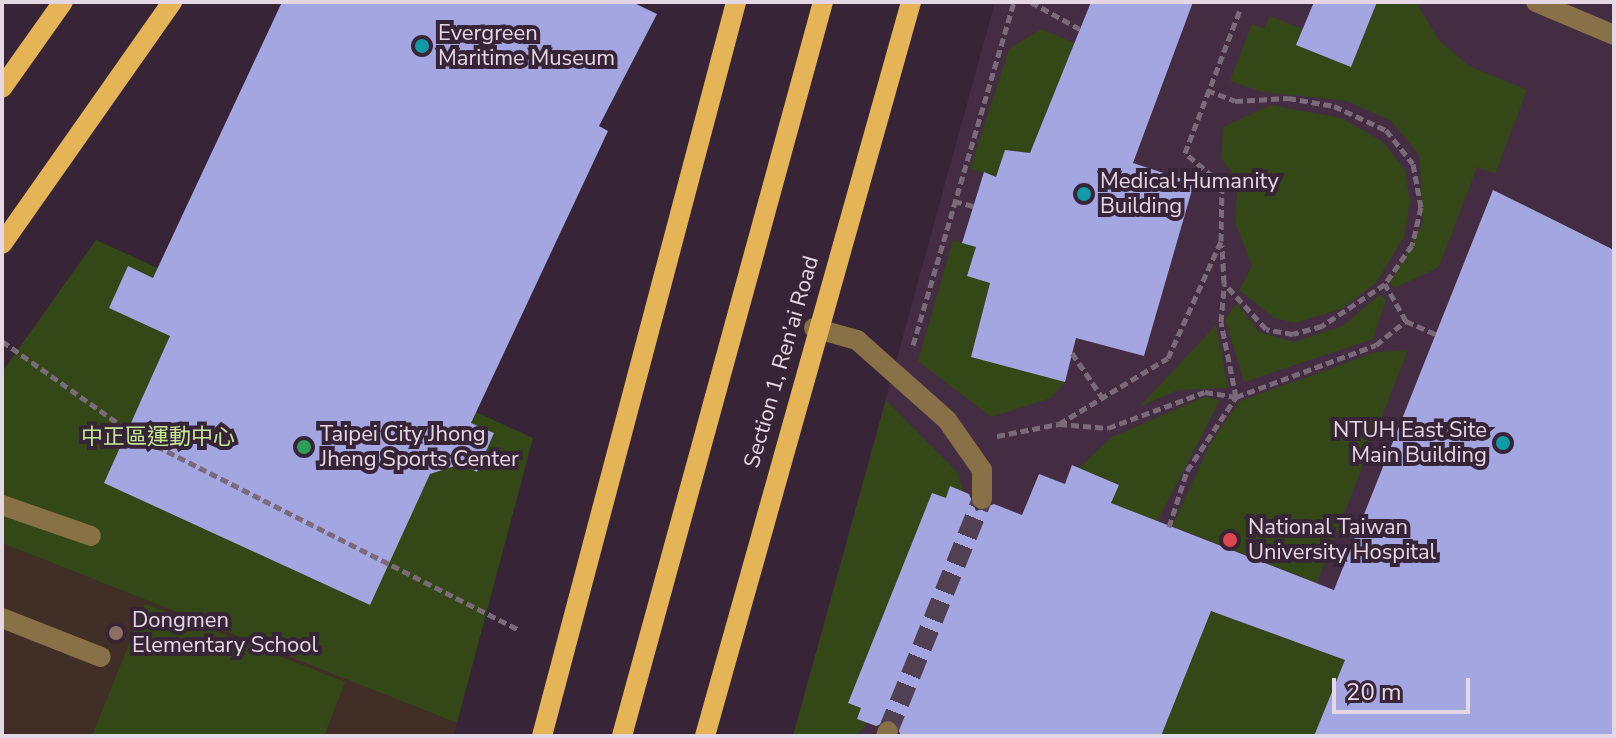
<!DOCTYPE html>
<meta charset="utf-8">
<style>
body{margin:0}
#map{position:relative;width:1616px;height:738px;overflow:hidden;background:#372537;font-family:"Nunito Sans","Noto Sans TC",sans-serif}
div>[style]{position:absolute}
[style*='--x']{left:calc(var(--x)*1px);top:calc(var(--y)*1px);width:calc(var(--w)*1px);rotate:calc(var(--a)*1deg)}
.built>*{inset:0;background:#442c43}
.education>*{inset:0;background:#412f27}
.green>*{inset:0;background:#344716}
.building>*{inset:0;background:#a4a6e2}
.minor-tunnel>*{height:20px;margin-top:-10px;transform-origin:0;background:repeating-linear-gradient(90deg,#514051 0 20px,transparent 0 30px)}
.path>*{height:5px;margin-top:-2.5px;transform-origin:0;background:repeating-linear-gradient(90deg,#7b6b7a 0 8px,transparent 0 12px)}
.minor>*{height:20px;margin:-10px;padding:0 10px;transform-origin:10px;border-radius:10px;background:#887146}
.major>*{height:20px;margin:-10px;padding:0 10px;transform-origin:10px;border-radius:10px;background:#e4b456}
.dots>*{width:22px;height:22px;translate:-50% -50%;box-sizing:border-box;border:4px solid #372537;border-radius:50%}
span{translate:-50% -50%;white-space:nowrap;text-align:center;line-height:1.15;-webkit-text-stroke:8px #372537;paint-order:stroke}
.poi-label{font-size:22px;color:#e5d8e4}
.left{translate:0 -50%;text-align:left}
.right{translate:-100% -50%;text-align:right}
.street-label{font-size:22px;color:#e5d8e4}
.park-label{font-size:22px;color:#c3e894}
.frame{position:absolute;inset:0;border:4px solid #e5d8e4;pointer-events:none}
.scale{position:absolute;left:1332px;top:678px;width:138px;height:36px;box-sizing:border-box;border:4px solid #e5d8e4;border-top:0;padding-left:10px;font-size:24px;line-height:28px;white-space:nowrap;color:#e5d8e4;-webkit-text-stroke:6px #372537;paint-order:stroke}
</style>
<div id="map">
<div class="built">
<div style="clip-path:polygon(995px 2px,1614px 2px,1614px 736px,793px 736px)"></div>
</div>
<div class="education">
<div style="clip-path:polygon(2px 543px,457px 723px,453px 736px,2px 736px)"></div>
</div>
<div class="green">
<div style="clip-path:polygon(1377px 2px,1416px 2px,1439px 40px,1469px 66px,1527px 90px,1495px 174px,1477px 167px,1439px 267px,1395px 288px,1390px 283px,1423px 223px,1419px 155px,1391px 121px,1347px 101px,1262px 92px,1230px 81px,1252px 24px,1264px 29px,1270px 16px,1303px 29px,1351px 67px)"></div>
<div style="clip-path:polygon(1041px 29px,1075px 43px,1030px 153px,1005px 150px,996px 177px,970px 169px,1009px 49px)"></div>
<div style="clip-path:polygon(1271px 105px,1341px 118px,1383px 142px,1405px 170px,1410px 201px,1404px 237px,1376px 283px,1341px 309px,1295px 323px,1274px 318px,1239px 290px,1252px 266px,1235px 222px,1238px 182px,1221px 158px,1223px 127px)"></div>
<div style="clip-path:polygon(96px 240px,533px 438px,457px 723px,2px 543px,2px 372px)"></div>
<div style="clip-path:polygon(953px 240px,976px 247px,990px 283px,971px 356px,1065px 382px,1051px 398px,991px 417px,918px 361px)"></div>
<div style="clip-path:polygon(1380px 294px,1386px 300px,1373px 339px,1244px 382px,1225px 319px,1237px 303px,1259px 332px,1293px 342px,1343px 326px)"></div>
<div style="clip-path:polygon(1216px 325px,1228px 388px,1178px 390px,1139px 407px)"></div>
<div style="clip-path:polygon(1408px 350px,1317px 583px,1172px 526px,1211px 442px,1240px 401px,1376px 352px)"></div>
<div style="clip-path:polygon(1204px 397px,1220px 400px,1157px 522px,1111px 503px,1118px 484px,1079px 468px,1112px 437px)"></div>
<div style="clip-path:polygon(886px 400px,958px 473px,963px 491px,865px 726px,855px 736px,793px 736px)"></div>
<div style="clip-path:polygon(145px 604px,345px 682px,324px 736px,92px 736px)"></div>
<div style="clip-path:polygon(1211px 611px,1353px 663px,1314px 736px,1161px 736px)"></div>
</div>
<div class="building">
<div style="clip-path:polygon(282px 2px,632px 2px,657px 14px,599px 126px,608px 131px,471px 423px,494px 433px,477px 472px,461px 464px,430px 474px,370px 605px,104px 483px,170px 336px,109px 308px,128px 266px,153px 278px)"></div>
<div style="clip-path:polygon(1091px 2px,1193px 2px,1133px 163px,1194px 183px,1144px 356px,1076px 338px,1065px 382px,971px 357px,990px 283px,967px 276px,976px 247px,962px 243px,984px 172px,996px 177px,1005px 150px,1030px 153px)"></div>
<div style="clip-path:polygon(1314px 2px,1377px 2px,1351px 67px,1296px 45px)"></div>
<div style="clip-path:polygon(1493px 190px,1614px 250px,1614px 736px,1314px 736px,1345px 660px,1211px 611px,1161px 736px,901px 736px,894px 719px,876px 726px,857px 719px,861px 708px,848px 703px,932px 493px,946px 498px,950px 486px,969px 494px,976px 511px,994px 504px,1022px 515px,1039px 474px,1065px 484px,1072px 465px,1119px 485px,1111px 503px,1334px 590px)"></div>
</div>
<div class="minor-tunnel">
<div style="--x:888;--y:731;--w:250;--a:-67.9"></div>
</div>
<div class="path">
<div style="--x:1031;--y:2;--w:56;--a:28.9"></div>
<div style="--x:1207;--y:90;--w:30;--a:21"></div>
<div style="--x:1235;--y:101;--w:53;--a:-3.2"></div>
<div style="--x:1288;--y:98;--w:47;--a:9.9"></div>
<div style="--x:1334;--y:106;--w:57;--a:24.8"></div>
<div style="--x:1386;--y:130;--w:43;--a:51.5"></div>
<div style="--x:1413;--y:164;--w:44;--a:79.5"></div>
<div style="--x:1421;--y:207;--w:39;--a:103"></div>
<div style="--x:1412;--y:245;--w:47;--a:124.7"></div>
<div style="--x:1385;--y:284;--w:76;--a:146.3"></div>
<div style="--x:1322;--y:326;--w:30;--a:165"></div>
<div style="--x:1293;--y:334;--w:27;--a:-170"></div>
<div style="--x:1266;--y:329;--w:62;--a:-132.4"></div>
<div style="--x:1224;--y:283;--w:38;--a:-93"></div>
<div style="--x:954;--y:201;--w:20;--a:15"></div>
<div style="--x:1406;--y:321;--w:32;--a:24"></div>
<div style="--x:2;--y:341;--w:163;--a:35.3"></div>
<div style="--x:135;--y:435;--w:431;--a:26.9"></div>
<div style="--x:913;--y:345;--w:358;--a:-73.6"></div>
<div style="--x:1072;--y:353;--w:53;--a:55.7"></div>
<div style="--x:1059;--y:424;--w:49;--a:4.7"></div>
<div style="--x:1108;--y:428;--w:103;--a:-20.4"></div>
<div style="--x:1205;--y:392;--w:31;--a:9"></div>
<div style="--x:1236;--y:397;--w:76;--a:-101.3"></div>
<div style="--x:1221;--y:322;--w:38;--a:-85"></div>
<div style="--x:997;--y:436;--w:63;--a:-11"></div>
<div style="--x:1059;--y:424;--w:127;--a:-31.2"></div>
<div style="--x:1168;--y:358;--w:128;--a:-65.6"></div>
<div style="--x:1221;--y:241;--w:57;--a:-89"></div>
<div style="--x:1222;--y:184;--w:48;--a:-140"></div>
<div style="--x:1185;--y:153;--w:153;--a:-69"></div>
<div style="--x:1169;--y:527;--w:59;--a:-72.2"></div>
<div style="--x:1187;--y:471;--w:89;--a:-56.5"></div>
<div style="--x:1236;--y:397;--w:149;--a:-20.4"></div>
<div style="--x:1376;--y:345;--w:38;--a:-39"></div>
<div style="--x:1406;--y:321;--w:43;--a:-119.6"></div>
</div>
<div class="minor">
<div style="--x:1536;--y:2;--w:85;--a:22.9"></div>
<div style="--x:814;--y:328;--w:45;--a:15.6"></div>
<div style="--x:857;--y:340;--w:120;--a:41.6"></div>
<div style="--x:947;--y:420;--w:61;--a:55"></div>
<div style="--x:982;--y:470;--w:29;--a:90"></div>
<div style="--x:2;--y:505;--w:94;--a:19.2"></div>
<div style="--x:2;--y:618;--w:106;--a:21.5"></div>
<div style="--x:886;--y:736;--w:5;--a:-68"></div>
</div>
<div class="major">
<div style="--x:2;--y:88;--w:105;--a:-54.7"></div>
<div style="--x:2;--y:244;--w:296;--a:-54.9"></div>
<div style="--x:542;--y:736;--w:759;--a:-75.19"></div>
<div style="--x:622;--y:736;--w:761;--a:-74.69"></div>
<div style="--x:705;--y:736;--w:762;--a:-74.32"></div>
</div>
<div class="dots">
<div style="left:422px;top:46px;background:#0f9aa8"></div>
<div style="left:1084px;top:194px;background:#0f9aa8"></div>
<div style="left:1503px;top:443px;background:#0f9aa8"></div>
<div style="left:304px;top:447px;background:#2e9e5b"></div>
<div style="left:1230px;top:540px;background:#e0444e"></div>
<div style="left:116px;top:633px;background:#8d6e63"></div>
</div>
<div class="poi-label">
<span class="left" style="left:438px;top:46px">Evergreen<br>Maritime Museum</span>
<span class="left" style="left:1100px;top:194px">Medical Humanity<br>Building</span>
<span class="right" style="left:1487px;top:443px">NTUH East Site<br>Main Building</span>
<span class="left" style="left:320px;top:447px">Taipei City Jhong<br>Jheng Sports Center</span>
<span class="left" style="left:1248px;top:540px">National Taiwan<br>University Hospital</span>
<span class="left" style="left:132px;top:633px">Dongmen<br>Elementary School</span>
</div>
<div class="street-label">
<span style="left:782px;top:362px;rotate:-74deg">Section 1, Ren’ai Road</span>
</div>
<div class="park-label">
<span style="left:158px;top:438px">中正區運動中心</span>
</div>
<div class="frame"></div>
<div class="scale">20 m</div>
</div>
